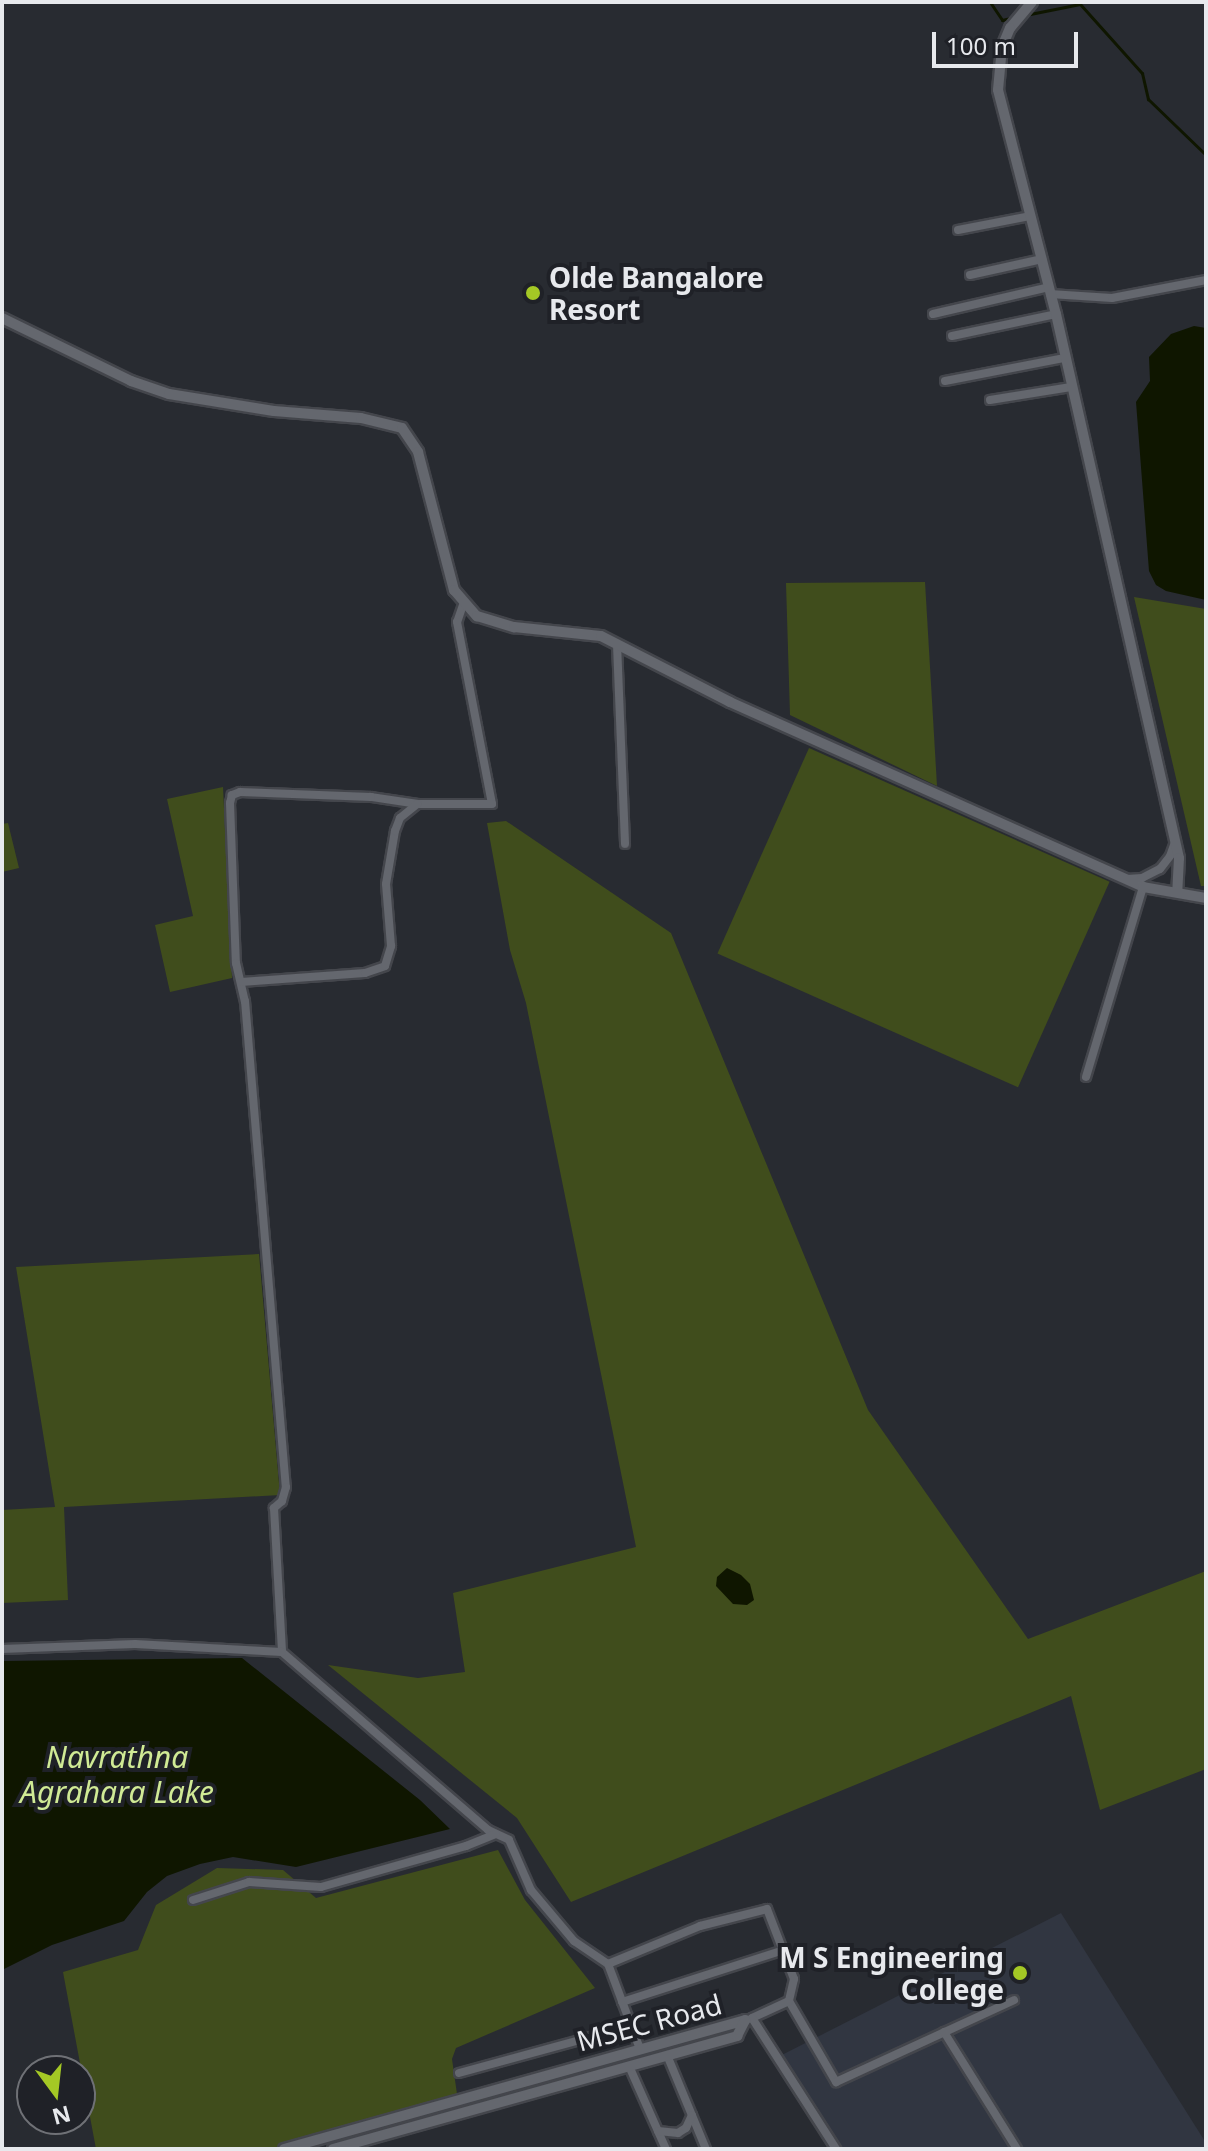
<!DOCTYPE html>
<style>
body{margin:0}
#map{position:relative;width:1208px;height:2151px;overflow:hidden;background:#282b31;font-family:"Noto Sans",sans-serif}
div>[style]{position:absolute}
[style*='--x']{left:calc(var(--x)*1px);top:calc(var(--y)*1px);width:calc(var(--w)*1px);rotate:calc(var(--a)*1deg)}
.built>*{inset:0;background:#313641}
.green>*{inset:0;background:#404d1c;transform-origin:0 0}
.water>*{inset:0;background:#0f1600}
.stream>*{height:3px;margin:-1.5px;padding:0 1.5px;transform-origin:1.5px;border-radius:1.5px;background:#0f1600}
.roads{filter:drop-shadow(2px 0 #44464c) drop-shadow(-2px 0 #44464c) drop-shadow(0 2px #44464c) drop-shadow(0 -2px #44464c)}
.minor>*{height:8px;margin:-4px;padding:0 4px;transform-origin:4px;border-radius:4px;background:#64676e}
.tertiary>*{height:10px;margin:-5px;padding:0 5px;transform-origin:5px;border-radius:5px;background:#64676e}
.dots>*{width:22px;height:22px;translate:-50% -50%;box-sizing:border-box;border:4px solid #1f2127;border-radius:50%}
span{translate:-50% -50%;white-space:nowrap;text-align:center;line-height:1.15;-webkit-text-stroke:8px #1f2127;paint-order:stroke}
.poi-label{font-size:28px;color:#e7e9ed;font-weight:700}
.left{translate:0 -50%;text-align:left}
.right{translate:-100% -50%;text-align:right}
.street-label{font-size:28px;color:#e7e9ed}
.water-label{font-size:30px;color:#d0ea95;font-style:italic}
.frame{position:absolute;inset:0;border:4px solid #e7e9ed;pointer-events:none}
.north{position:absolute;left:16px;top:2055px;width:80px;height:80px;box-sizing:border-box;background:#1f2127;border:2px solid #6f7176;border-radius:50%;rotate:165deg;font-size:22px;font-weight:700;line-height:32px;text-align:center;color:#e7e9ed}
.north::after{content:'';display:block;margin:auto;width:28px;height:36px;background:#a4c825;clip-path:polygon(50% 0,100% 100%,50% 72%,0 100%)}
.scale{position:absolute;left:932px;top:32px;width:146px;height:36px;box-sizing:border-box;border:4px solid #e7e9ed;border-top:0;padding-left:10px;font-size:24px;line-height:28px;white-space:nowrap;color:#e7e9ed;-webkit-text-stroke:6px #1f2127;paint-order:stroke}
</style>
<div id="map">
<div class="built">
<div style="clip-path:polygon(1061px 1913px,1206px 2143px,1206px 2149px,832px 2149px,772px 2060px)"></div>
</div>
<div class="green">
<div style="clip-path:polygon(925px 582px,937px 786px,790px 715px,786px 583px)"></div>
<div style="clip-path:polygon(1134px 597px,1206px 609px,1206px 886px,1201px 886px)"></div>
<div style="left:809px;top:748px;width:329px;height:225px;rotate:24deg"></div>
<div style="clip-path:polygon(223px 787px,232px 978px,170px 992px,155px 925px,193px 916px,167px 799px)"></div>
<div style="clip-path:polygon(506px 821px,671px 933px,868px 1410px,1028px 1639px,1206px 1571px,1206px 1769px,1100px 1810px,1071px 1696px,571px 1902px,517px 1818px,328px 1665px,418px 1678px,465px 1672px,453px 1593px,636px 1547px,526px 1003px,510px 950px,487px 823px)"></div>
<div style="clip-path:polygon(8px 823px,19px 868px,2px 872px,2px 824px)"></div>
<div style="clip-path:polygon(259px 1254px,280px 1495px,64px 1507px,68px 1600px,2px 1603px,2px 1510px,55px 1507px,16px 1267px)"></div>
<div style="clip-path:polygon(498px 1850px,525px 1900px,595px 1988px,456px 2048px,452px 2059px,457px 2094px,270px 2149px,96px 2149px,63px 1972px,138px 1950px,156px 1905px,217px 1868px,283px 1870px,316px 1898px)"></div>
</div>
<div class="water">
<div style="clip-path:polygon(1194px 326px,1206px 328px,1206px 600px,1166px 591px,1156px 585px,1149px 571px,1136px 402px,1150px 381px,1149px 357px,1171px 334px)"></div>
<div style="clip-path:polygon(727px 1568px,741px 1575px,750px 1584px,754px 1600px,747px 1605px,733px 1604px,716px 1586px,717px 1577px)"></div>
<div style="clip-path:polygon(242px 1658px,420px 1800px,450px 1829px,296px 1867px,233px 1857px,200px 1864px,167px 1876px,147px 1892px,124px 1921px,52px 1945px,2px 1970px,2px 1661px)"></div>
</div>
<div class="stream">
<div style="--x:990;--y:2;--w:22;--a:56"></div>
<div style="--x:1002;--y:20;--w:12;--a:-14"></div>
<div style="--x:1025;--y:15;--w:56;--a:-11.3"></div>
<div style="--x:1080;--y:4;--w:93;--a:48.1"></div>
<div style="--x:1142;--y:73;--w:27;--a:77"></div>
<div style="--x:1148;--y:99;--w:81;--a:44"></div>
</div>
<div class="roads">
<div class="minor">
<div style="--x:958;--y:230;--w:73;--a:-11"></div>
<div style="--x:970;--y:275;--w:74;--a:-12.5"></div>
<div style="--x:1050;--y:294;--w:62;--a:3.7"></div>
<div style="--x:1112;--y:298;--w:96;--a:-10.8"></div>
<div style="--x:933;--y:314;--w:119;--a:-13.1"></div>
<div style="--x:952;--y:336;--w:106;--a:-11.9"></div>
<div style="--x:945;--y:381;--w:122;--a:-10.9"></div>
<div style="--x:990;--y:400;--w:82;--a:-9.1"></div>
<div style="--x:464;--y:602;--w:21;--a:109"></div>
<div style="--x:457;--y:622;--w:185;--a:79.1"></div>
<div style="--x:492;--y:804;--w:74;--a:180"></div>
<div style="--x:418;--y:804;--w:48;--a:-171.5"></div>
<div style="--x:371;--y:797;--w:131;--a:-177.8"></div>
<div style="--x:240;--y:792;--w:9;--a:159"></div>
<div style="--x:232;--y:795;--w:8;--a:104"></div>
<div style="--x:230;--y:803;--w:160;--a:87.9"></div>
<div style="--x:236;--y:963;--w:39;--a:77"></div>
<div style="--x:245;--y:1001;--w:488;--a:85.2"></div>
<div style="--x:286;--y:1487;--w:15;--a:106"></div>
<div style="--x:282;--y:1501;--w:11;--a:139"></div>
<div style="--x:274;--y:1508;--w:144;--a:86.8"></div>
<div style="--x:282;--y:1652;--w:272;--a:40.8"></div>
<div style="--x:488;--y:1830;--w:23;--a:25"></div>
<div style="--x:509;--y:1840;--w:55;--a:66.3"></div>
<div style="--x:531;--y:1890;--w:67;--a:49.9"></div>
<div style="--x:574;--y:1941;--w:41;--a:34.1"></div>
<div style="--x:617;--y:644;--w:200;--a:87.7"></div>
<div style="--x:1127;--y:879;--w:15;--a:-4"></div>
<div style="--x:1142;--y:878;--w:20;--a:-27"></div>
<div style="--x:1160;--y:869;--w:16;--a:-52"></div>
<div style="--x:1170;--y:856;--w:15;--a:-70"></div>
<div style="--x:241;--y:982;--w:124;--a:-4.2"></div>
<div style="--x:365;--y:973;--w:21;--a:-19"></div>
<div style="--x:385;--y:966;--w:21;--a:-73"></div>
<div style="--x:391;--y:946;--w:62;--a:-94.6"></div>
<div style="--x:386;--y:884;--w:54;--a:-80.4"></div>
<div style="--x:395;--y:831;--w:14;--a:-69"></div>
<div style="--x:400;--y:818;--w:22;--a:-39"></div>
<div style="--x:1086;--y:1077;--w:198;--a:-73.3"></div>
<div style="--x:2;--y:1649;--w:133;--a:-2.2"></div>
<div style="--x:135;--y:1644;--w:147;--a:3.1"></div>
<div style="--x:193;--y:1900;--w:59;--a:-17.8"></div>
<div style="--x:249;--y:1882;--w:72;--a:4"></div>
<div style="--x:321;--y:1887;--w:151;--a:-15.8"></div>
<div style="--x:466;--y:1846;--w:32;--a:-22"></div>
<div style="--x:789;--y:2001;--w:94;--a:59.9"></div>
<div style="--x:836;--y:2082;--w:196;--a:-24.7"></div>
<div style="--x:622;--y:2002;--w:170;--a:-17.8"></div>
<div style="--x:944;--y:2032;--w:138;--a:58"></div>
<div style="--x:640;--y:2049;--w:91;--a:-110.6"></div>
<div style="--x:608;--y:1964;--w:100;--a:-22.4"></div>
<div style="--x:700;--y:1926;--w:69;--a:-14.2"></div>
<div style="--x:767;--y:1909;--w:75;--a:68.9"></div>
<div style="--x:794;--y:1979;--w:23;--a:103"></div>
<div style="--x:789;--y:2001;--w:41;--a:155.3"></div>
<div style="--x:752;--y:2018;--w:156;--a:57.3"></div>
<div style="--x:667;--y:2055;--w:102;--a:67.5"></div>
<div style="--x:629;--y:2066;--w:91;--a:66"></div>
<div style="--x:459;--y:2073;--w:178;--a:-15.3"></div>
<div style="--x:658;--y:2131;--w:20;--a:6"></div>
<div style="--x:678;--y:2133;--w:9;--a:-32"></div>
<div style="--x:686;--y:2128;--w:14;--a:-65"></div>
</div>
<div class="tertiary">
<div style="--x:1032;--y:2;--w:34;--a:130"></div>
<div style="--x:1010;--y:28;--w:21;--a:113"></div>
<div style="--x:1002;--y:47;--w:43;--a:95.3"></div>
<div style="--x:998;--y:90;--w:231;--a:75.5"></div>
<div style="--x:1056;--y:314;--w:558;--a:77.26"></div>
<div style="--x:1179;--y:858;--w:34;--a:93"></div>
<div style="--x:2;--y:318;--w:144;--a:26"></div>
<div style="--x:131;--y:381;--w:40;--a:18.9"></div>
<div style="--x:169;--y:394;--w:106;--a:9.2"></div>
<div style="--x:274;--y:411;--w:87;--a:4.6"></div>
<div style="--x:361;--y:418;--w:42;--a:13.7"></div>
<div style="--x:402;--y:428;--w:29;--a:56"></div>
<div style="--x:418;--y:452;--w:143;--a:75.4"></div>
<div style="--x:454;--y:590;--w:35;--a:49"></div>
<div style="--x:477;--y:616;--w:39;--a:17"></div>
<div style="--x:514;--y:627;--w:87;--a:5.9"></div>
<div style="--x:601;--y:636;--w:145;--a:27.1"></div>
<div style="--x:730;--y:702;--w:453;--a:24.1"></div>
<div style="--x:1143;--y:887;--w:64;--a:9.9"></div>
<div style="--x:284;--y:2149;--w:479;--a:-15.6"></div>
<div style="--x:333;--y:2149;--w:420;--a:-15.6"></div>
<div style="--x:737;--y:2036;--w:18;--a:-63"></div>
</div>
</div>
<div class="dots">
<div style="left:533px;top:293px;background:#a4c825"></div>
<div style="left:1020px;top:1973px;background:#a4c825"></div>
</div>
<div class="poi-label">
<span class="left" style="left:549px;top:293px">Olde Bangalore<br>Resort</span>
<span class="right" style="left:1004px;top:1973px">M S Engineering<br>College</span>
</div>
<div class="street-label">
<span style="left:649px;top:2022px;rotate:-15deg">MSEC Road</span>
</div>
<div class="water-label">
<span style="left:117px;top:1774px">Navrathna<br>Agrahara Lake</span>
</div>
<div class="frame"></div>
<div class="north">N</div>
<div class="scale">100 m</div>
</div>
